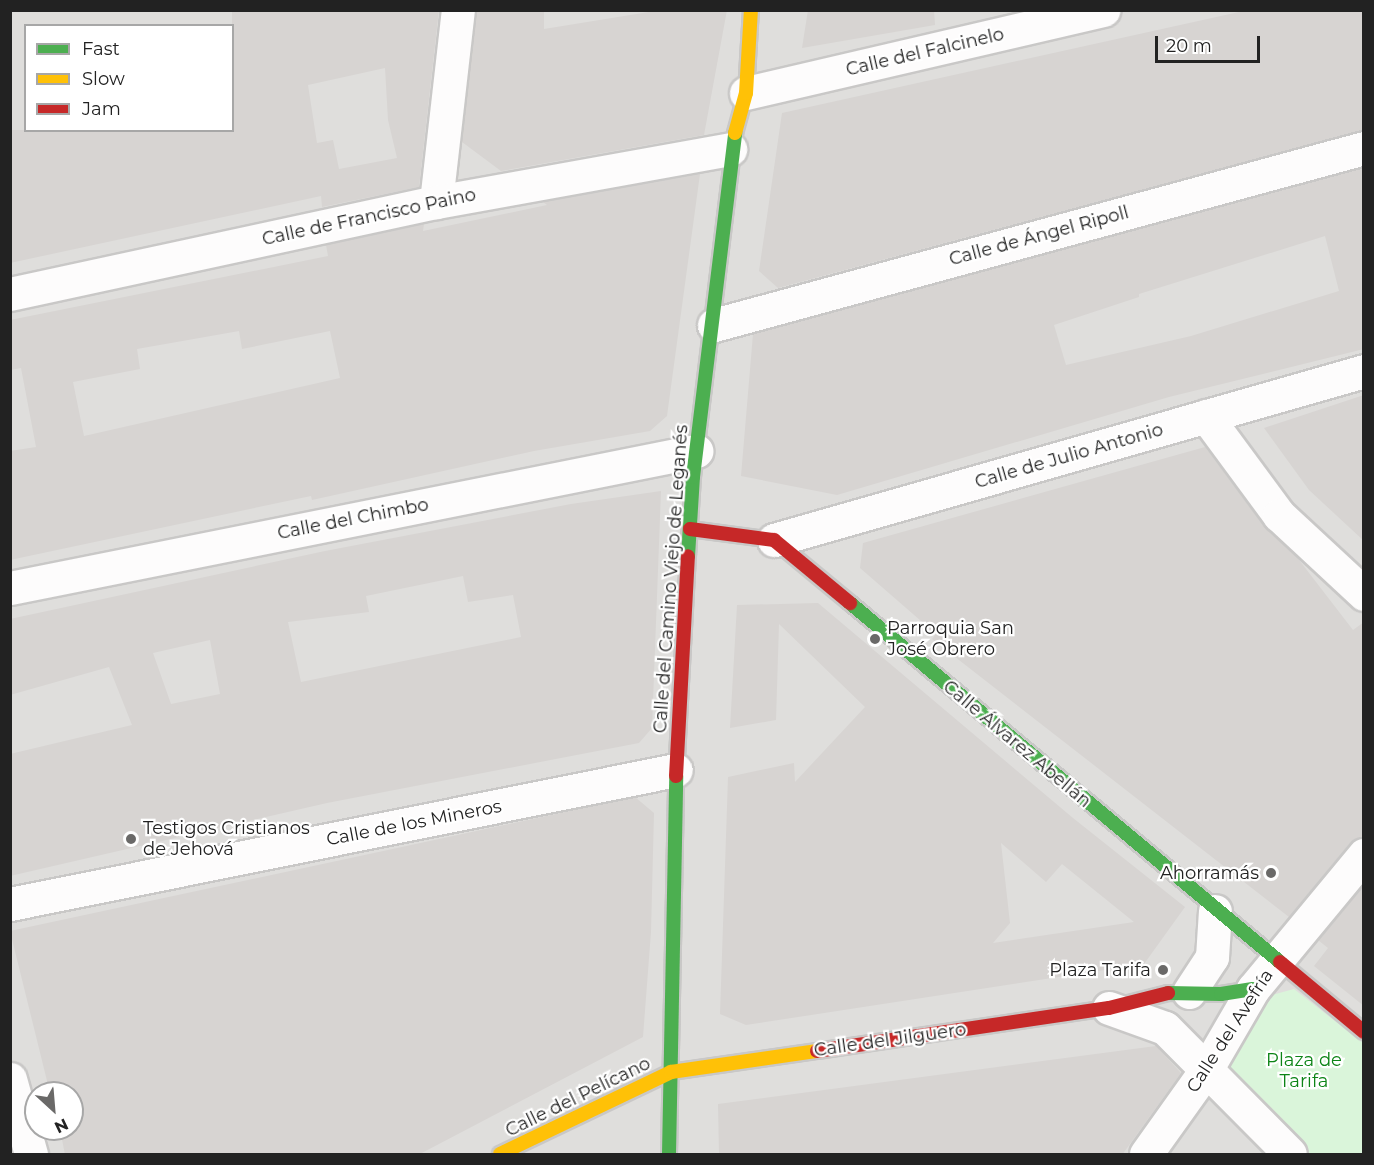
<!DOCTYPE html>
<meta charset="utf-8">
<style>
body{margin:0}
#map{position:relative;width:1374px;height:1165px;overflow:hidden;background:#f0eeeb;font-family:Montserrat,sans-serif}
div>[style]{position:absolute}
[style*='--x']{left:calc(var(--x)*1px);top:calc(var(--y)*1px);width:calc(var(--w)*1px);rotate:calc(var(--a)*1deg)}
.residential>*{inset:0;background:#dfdedc}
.park>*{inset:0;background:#daf5da}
.building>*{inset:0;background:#d7d4d2}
.roads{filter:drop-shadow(2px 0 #c9c8c7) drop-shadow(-2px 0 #c9c8c7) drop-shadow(0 2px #c9c8c7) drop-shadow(0 -2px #c9c8c7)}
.street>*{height:33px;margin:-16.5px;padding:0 16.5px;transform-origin:16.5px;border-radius:16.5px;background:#fdfcfc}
.fast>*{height:14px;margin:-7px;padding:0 7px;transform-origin:7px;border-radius:7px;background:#4caf50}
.slow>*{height:14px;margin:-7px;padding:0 7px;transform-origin:7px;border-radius:7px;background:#ffc107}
.jam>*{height:14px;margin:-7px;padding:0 7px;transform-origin:7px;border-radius:7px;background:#c62828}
.dots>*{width:16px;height:16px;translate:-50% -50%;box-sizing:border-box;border:3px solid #fff;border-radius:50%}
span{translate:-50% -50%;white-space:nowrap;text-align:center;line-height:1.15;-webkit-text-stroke:4.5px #fff;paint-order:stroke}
.street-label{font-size:18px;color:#222}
.poi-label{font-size:18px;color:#222}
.left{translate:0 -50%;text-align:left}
.right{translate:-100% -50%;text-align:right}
.park-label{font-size:18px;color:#0c8416}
.frame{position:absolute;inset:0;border:12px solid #222;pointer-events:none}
.legend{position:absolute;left:24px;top:24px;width:210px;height:108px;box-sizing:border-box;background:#fff;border:2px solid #a7a7a7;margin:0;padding:8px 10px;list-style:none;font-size:18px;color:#222}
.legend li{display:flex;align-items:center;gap:12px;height:30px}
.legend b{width:30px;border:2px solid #a7a7a7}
.north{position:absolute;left:24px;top:1081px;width:60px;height:60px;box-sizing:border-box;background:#fff;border:2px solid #a7a7a7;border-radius:50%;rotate:154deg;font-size:16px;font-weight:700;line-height:24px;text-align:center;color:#222}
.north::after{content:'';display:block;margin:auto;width:21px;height:27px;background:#6a6968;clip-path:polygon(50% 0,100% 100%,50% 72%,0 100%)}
.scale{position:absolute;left:1155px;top:36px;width:105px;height:27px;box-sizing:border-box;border:3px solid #222;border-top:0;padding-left:8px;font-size:18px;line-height:21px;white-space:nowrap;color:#222;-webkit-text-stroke:4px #fff;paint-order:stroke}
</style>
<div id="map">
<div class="residential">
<div style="clip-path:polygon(evenodd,11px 11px,1363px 11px,1363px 1154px,11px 1154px,11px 11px,26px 26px,232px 26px,232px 130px,26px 130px,26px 26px,11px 11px,36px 1093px,72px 1093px,72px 1129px,36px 1129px,36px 1093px)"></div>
</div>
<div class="park">
<div style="clip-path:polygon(1294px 989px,1363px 1043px,1363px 1154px,1304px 1154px,1217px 1067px,1261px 998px)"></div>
</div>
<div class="building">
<div style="clip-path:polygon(evenodd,232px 10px,439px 10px,419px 187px,322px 207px,321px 196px,10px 263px,10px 130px,232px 130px,232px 10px,385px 68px,388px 120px,397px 158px,339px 169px,333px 140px,317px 143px,308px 85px,385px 68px)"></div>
<div style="clip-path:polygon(476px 10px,544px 10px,544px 29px,661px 10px,727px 10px,704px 135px,501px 171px,462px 142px)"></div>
<div style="clip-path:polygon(808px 10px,934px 10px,935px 25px,802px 48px)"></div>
<div style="clip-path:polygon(1248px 10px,1364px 10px,1364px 130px,778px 288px,759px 271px,782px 113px)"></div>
<div style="clip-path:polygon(evenodd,1364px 168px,1364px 349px,1169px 397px,837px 495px,741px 476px,753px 334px,1364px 168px,1325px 236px,1339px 291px,1191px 336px,1066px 365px,1054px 325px,1139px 297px,1139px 294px,1325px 236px)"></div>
<div style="clip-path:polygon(evenodd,700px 174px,667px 416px,650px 431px,534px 451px,312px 500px,311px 496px,10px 560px,10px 451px,36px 447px,21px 368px,10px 370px,10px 320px,328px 256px,326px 245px,424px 224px,423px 231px,547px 205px,543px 202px,700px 174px,239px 331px,242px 349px,330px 331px,340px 378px,84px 436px,73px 382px,140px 369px,137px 349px,239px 331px)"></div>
<div style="clip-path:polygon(1364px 395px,1364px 541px,1309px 490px,1264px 428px)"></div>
<div style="clip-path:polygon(1205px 447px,1264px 526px,1296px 556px,1353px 630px,1364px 622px,1364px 837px,1350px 843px,1289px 917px,932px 639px,936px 634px,860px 568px,863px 543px)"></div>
<div style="clip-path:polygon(evenodd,661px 491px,652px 728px,639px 743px,327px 803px,10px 876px,10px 754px,132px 725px,109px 667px,10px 695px,10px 619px,325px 551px,571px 504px,661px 491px,463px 576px,468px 602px,513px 595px,521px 637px,301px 682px,288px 622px,369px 612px,366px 596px,463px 576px,661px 491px,210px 640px,220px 694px,171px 704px,153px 653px,210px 640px)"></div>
<div style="clip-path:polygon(evenodd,818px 603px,1073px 818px,1185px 907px,1144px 964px,746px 1025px,720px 1014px,728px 777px,794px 763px,795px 782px,865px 707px,779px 624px,776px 720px,730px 728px,737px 605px,818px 603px,1001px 843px,1046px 882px,1062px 864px,1134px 922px,993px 943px,1010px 923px,1001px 843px)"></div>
<div style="clip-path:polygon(635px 797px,654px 813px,651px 932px,643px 1037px,418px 1155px,65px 1155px,60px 1129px,72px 1129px,72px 1093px,50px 1093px,10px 931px)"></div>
<div style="clip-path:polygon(1364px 885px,1364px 1006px,1314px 966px,1328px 948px,1318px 940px)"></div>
<div style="clip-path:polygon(1156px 1046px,1181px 1073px,1122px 1155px,719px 1155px,718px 1104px)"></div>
</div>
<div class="roads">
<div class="street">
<div style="--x:746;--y:93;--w:367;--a:-13.1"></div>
<div style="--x:436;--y:202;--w:193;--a:-83.5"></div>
<div style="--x:10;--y:294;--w:436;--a:-12.2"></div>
<div style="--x:436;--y:202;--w:299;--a:-10.2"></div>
<div style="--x:714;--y:325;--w:674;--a:-15.23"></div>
<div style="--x:1206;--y:416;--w:123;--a:53.6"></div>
<div style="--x:1279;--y:515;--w:116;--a:42.9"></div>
<div style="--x:774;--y:540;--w:614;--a:-15.98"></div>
<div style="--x:10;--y:588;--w:700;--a:-11.29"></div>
<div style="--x:10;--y:904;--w:679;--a:-11.38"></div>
<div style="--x:1189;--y:992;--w:42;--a:-56.7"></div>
<div style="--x:1212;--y:957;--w:46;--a:-86.3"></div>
<div style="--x:1109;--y:1008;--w:59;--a:19.7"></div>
<div style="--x:1165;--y:1028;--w:177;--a:45.2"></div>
<div style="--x:10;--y:1079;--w:78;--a:74.4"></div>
<div style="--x:1146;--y:1154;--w:103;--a:-54.5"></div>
<div style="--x:1206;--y:1070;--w:94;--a:-59.9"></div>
<div style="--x:1253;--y:989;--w:174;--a:-50.4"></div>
</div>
<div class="fast">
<div style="--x:688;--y:556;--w:79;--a:-86.4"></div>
<div style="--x:693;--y:477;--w:347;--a:-83"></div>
<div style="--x:850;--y:603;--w:560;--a:39.86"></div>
<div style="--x:1168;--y:993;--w:53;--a:1.1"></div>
<div style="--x:1221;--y:994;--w:32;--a:-9"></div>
<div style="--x:669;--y:1154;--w:378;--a:-88.9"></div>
</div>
<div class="slow">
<div style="--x:735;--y:133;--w:41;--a:-74.6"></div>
<div style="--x:746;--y:93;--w:83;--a:-86.6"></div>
<div style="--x:500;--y:1154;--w:190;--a:-25.6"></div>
<div style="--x:671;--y:1072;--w:148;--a:-8.2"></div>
</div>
<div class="jam">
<div style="--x:690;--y:529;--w:85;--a:7.5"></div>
<div style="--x:774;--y:540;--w:99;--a:39.7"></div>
<div style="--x:676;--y:776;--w:220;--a:-86.9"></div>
<div style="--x:1280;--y:962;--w:109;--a:39.8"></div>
<div style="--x:817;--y:1051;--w:295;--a:-8.4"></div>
<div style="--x:1109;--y:1008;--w:61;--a:-14.3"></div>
</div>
</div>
<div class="dots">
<div style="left:875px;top:639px;background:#6a6968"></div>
<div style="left:131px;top:839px;background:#6a6968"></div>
<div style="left:1271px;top:873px;background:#6a6968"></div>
<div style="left:1163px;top:970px;background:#6a6968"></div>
</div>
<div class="street-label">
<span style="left:925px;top:52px;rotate:-13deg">Calle del Falcinelo</span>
<span style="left:369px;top:217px;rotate:-12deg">Calle de Francisco Paino</span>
<span style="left:1039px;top:236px;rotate:-15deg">Calle de Ángel Ripoll</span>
<span style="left:1069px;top:456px;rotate:-16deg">Calle de Julio Antonio</span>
<span style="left:353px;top:519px;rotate:-11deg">Calle del Chimbo</span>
<span style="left:671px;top:579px;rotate:-86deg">Calle del Camino Viejo de Leganés</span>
<span style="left:1017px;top:744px;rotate:40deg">Calle Álvarez Abellán</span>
<span style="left:414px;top:823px;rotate:-11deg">Calle de los Mineros</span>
<span style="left:1230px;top:1031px;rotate:-57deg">Calle del Avefría</span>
<span style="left:890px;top:1040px;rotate:-8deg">Calle del Jilguero</span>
<span style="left:578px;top:1097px;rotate:-26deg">Calle del Pelícano</span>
</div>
<div class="poi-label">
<span class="left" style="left:887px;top:639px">Parroquia San<br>José Obrero</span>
<span class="left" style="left:143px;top:839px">Testigos Cristianos<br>de Jehová</span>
<span class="right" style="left:1259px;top:873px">Ahorramás</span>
<span class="right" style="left:1151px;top:970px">Plaza Tarifa</span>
</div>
<div class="park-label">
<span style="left:1304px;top:1071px">Plaza de<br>Tarifa</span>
</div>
<div class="frame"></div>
<ul class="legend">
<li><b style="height:8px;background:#4caf50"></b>Fast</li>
<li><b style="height:8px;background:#ffc107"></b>Slow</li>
<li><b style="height:8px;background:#c62828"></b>Jam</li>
</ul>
<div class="north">N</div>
<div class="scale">20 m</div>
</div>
